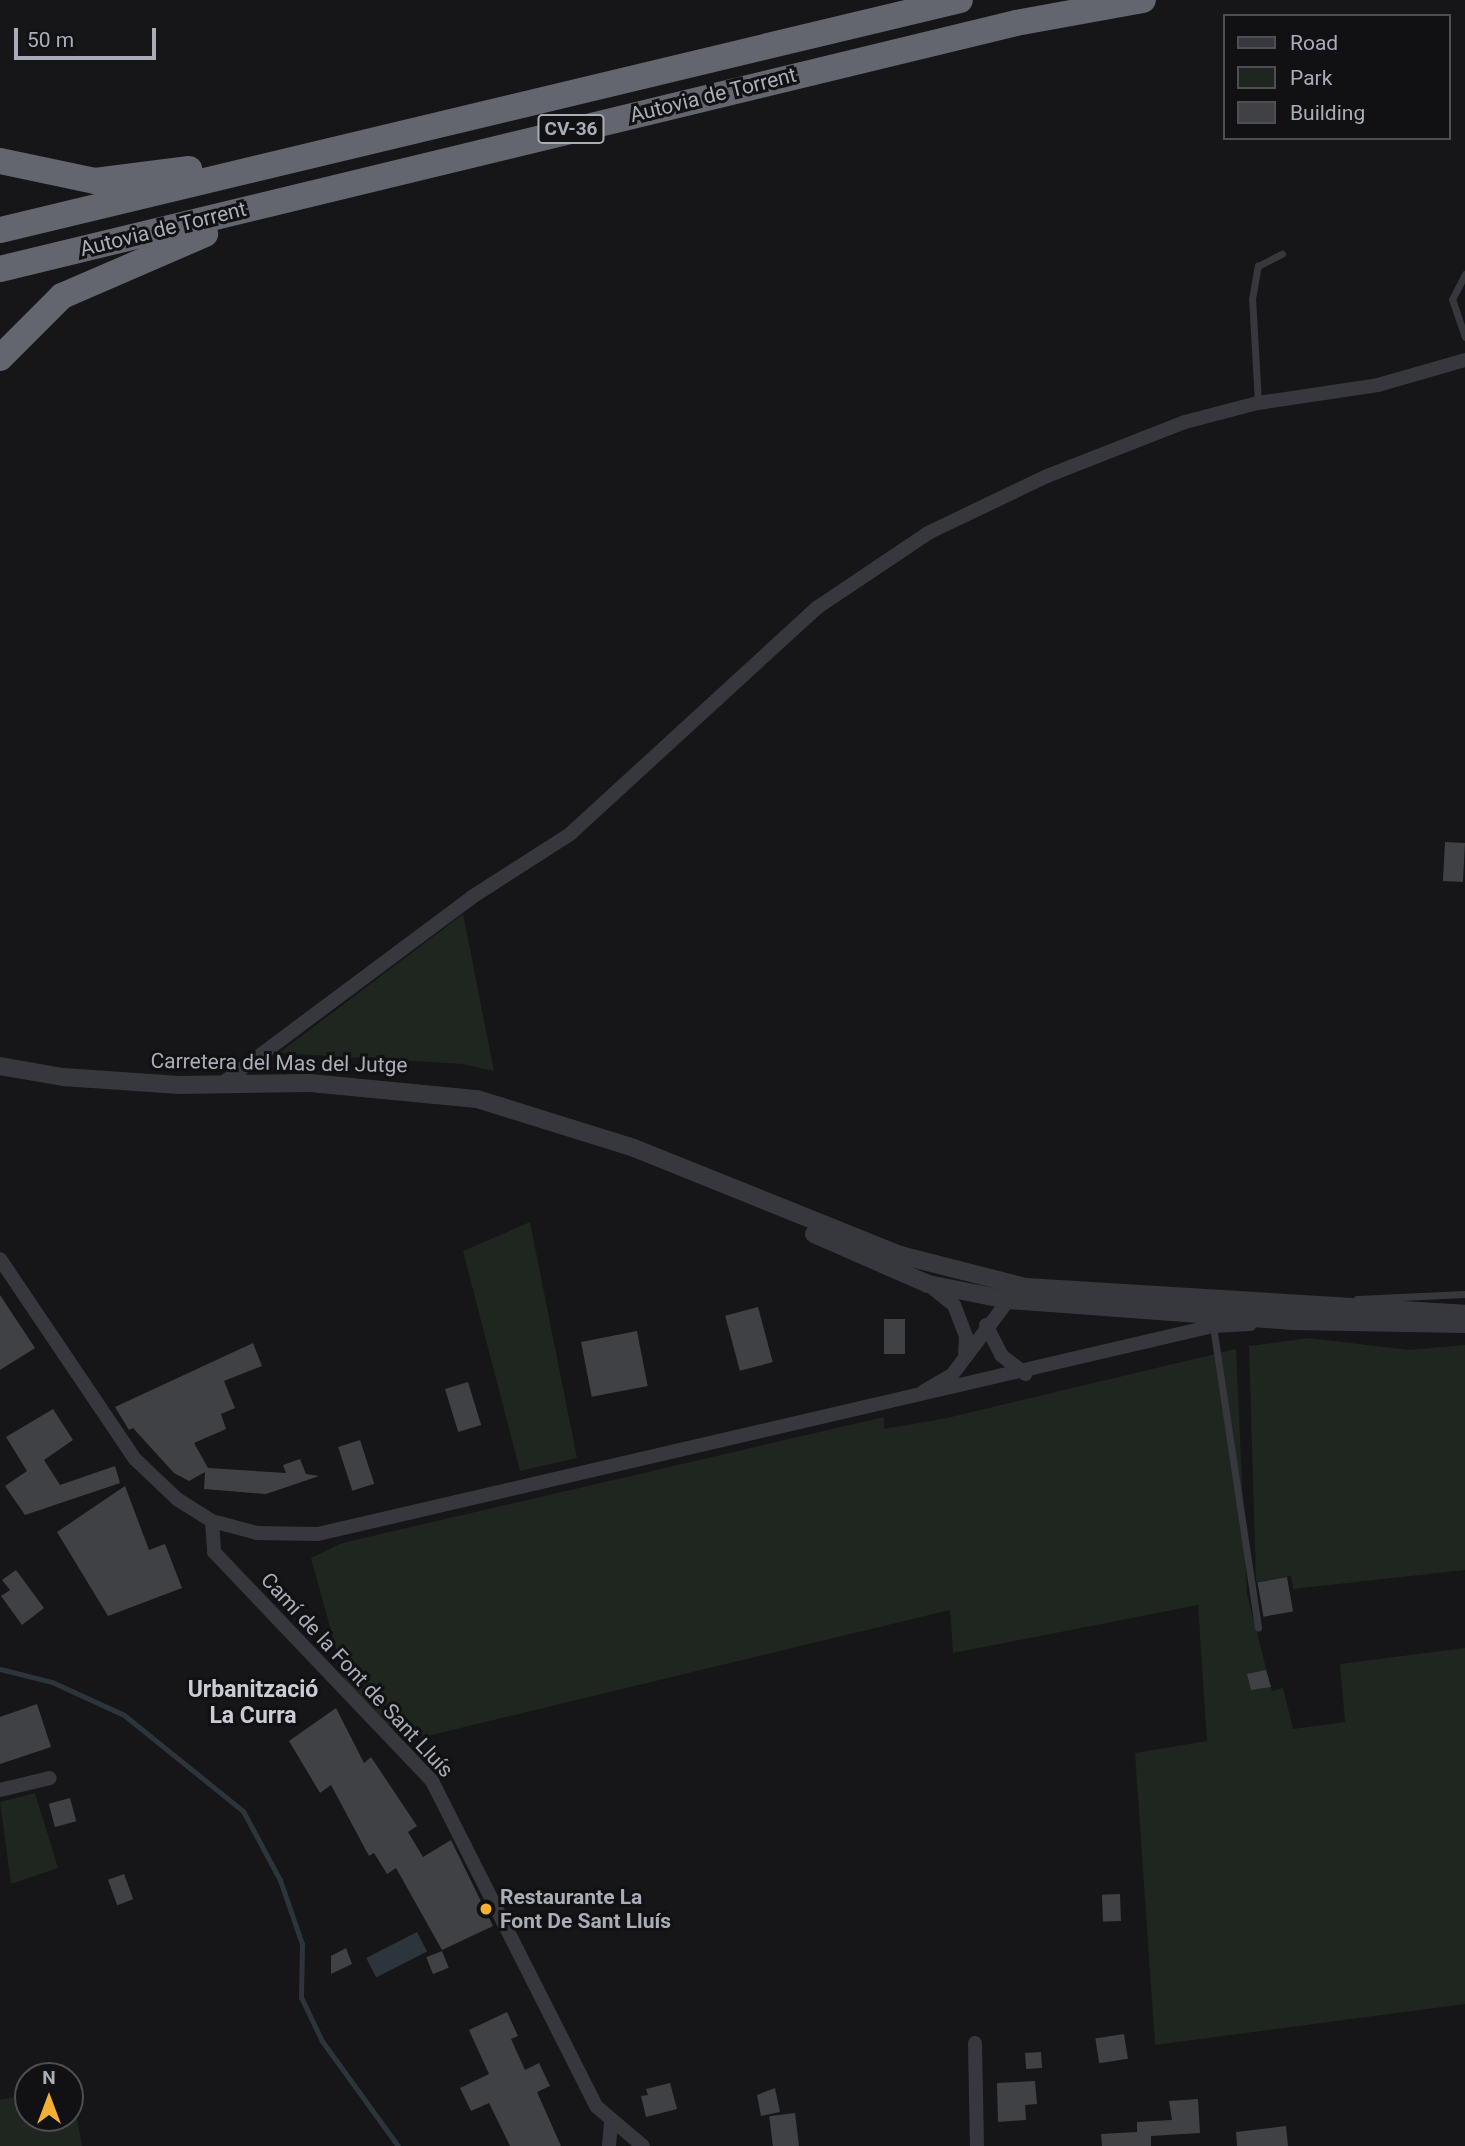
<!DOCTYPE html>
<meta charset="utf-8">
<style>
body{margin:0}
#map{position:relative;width:1465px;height:2146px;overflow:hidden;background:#161618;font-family:Roboto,sans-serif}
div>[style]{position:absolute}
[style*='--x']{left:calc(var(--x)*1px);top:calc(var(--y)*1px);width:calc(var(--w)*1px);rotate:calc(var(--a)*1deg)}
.green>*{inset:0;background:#1e261f}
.water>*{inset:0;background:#2c353c;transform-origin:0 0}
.stream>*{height:5px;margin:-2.5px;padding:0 2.5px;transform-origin:2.5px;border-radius:2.5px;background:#2c353c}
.building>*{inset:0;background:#404145;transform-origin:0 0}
.service>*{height:7px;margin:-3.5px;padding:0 3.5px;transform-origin:3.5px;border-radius:3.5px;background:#37383d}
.minor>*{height:14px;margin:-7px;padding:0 7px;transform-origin:7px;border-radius:7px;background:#37383d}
.tertiary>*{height:18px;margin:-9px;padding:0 9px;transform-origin:9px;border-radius:9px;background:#37383d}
.motorway>*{height:26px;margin:-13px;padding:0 13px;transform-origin:13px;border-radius:13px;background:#63666e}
.dots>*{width:19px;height:19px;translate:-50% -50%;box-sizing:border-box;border:4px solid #111113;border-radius:50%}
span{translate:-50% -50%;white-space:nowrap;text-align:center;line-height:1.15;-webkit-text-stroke:6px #111113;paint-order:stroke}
.shield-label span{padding:2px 5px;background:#111113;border:2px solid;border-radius:5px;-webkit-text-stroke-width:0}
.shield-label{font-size:19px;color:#a8adb8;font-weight:700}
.street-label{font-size:21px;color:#a8adb8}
.poi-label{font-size:21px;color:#a8adb8;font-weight:700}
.left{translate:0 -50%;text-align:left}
.neighbourhood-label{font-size:23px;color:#c9ccd4;font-weight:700}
.legend{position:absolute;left:1223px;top:14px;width:228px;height:126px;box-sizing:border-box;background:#111113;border:2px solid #4d4f55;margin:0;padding:9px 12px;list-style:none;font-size:21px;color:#a8adb8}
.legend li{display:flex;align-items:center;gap:14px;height:35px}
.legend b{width:35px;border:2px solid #4d4f55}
.north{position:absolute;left:14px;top:2062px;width:70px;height:70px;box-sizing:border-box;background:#111113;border:2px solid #4d4f55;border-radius:50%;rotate:0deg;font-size:19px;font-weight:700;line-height:28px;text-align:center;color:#a8adb8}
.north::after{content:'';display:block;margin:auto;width:24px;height:32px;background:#f2b134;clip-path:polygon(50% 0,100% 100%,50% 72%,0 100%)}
.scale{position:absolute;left:14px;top:28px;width:142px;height:32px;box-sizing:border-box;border:4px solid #a8adb8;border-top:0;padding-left:9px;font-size:21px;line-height:24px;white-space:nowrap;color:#a8adb8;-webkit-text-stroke:5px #111113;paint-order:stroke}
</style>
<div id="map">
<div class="green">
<div style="clip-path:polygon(463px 914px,494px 1071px,463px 1064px,279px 1053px)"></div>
<div style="clip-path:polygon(530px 1222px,577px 1458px,520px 1471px,463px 1251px)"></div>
<div style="clip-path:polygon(1309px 1338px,1409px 1350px,1465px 1345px,1465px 1570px,1293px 1589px,1291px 1576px,1256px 1582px,1249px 1346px)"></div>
<div style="clip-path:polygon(1236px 1349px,1247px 1594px,1272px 1691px,1283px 1688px,1293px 1729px,1345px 1722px,1340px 1664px,1465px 1648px,1465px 2004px,1155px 2045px,1135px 1753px,1207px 1741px,1198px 1605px,953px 1653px,950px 1610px,411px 1740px,383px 1721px,345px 1681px,311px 1558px,342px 1543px,884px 1417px,884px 1429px,947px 1418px)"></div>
<div style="clip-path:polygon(35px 1793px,58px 1868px,11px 1884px,0 1802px)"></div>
<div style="clip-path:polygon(71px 2084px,82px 2146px,0 2146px,0 2100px,28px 2094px,28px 2118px,70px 2118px)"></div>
</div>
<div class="water">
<div style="left:417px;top:1932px;width:22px;height:57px;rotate:63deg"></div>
</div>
<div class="stream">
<div style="--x:0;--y:1669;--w:54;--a:14"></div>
<div style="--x:52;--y:1682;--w:79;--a:24.6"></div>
<div style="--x:124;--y:1715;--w:153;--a:38.9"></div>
<div style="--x:243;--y:1811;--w:78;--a:61.8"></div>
<div style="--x:280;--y:1880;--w:68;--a:71"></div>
<div style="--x:302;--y:1944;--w:53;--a:91.1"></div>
<div style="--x:301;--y:1997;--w:49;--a:64.5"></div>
<div style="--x:322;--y:2041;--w:130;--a:54.1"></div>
</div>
<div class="building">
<div style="left:1445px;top:842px;width:20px;height:39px;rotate:3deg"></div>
<div style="clip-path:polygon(0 1295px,35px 1348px,0 1370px)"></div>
<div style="left:758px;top:1307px;width:57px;height:34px;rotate:75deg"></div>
<div style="left:884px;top:1319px;width:21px;height:35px"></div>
<div style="left:637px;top:1331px;width:56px;height:57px;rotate:79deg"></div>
<div style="clip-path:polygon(253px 1343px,262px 1366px,224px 1381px,235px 1408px,221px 1414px,226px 1429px,194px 1443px,208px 1468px,286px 1473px,283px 1465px,300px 1459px,306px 1474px,319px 1476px,266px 1494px,204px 1489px,205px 1472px,189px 1481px,174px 1473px,133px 1428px,129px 1430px,115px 1407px)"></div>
<div style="left:468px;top:1382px;width:45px;height:24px;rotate:73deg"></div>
<div style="clip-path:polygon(53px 1409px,73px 1440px,44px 1460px,60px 1485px,115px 1466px,120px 1483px,25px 1515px,5px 1486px,27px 1471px,6px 1437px)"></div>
<div style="left:360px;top:1440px;width:46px;height:23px;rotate:72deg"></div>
<div style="clip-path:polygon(125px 1486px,149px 1550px,165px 1544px,182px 1588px,108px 1616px,57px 1532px)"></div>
<div style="clip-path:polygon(16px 1570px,44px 1608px,22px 1625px,1px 1596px,10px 1590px,2px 1580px)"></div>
<div style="left:1287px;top:1577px;width:35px;height:30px;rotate:80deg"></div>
<div style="clip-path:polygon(1266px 1670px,1271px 1687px,1251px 1690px,1247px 1674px)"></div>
<div style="clip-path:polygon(37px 1704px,51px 1747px,0 1764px,0 1717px)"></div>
<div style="clip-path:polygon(336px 1708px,364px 1763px,371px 1757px,417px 1826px,408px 1832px,423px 1857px,451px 1840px,493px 1926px,442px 1950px,396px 1868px,387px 1874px,374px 1853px,369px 1856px,331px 1785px,320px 1793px,289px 1741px)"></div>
<div style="left:70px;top:1798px;width:24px;height:22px;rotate:75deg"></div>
<div style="left:124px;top:1874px;width:27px;height:17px;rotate:70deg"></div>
<div style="left:1120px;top:1894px;width:27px;height:18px;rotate:88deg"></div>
<div style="clip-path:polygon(346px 1948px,352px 1964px,331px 1974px,331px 1956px)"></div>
<div style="left:442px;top:1951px;width:18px;height:17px;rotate:68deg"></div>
<div style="clip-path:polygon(507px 2012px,518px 2036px,511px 2039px,525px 2070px,539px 2063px,550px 2086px,537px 2092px,561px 2146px,510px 2146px,489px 2103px,471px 2111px,460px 2088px,489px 2074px,469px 2030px)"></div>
<div style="left:1124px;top:2034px;width:25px;height:29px;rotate:81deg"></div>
<div style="left:1041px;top:2052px;width:16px;height:16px;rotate:86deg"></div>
<div style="clip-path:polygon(1035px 2081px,1037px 2104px,1025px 2105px,1026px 2120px,998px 2122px,997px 2083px)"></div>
<div style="clip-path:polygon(670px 2083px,677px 2109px,646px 2117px,641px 2096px,648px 2095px,646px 2089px)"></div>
<div style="clip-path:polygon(775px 2088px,780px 2112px,761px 2116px,757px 2095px)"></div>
<div style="clip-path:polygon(1198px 2099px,1200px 2133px,1151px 2136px,1151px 2146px,1102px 2146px,1101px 2134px,1137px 2132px,1137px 2122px,1172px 2120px,1169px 2101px)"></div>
<div style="left:795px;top:2113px;width:33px;height:26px;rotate:83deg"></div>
<div style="clip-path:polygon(1286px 2126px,1288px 2146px,1237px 2146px,1236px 2132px)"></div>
</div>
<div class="service">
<div style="--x:1465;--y:274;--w:28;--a:117"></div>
<div style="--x:1452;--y:299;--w:40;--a:71.1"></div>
<div style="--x:1258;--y:402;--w:103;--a:-93.3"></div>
<div style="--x:1252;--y:299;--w:34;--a:-80"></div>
<div style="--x:1258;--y:266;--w:27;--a:-27"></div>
<div style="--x:1357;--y:1299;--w:108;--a:-2.7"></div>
<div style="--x:1213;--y:1326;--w:305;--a:81.5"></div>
</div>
<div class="minor">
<div style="--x:220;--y:1085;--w:314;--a:-36.7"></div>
<div style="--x:472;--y:897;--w:117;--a:-32.7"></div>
<div style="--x:570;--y:834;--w:336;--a:-42.5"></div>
<div style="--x:818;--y:607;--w:133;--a:-33.9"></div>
<div style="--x:928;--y:533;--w:132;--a:-25.6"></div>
<div style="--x:1047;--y:476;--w:148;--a:-21.4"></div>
<div style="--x:1185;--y:422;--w:75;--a:-14.6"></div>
<div style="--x:1258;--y:403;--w:121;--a:-8.5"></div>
<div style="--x:1378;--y:385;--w:91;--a:-16"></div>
<div style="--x:0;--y:1259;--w:241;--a:56"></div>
<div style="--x:135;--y:1459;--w:58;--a:43.6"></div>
<div style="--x:177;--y:1499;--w:41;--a:32.2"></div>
<div style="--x:212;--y:1521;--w:47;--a:14.9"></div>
<div style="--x:257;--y:1533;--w:61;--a:0.9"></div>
<div style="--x:318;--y:1534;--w:919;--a:-13.08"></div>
<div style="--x:1213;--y:1326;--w:37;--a:-3"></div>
<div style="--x:929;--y:1285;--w:32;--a:39"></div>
<div style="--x:954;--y:1305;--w:34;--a:69"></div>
<div style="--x:966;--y:1337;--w:17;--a:93"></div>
<div style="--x:986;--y:1325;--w:34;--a:63"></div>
<div style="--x:1001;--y:1355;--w:31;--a:38"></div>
<div style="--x:924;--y:1391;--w:32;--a:-30"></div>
<div style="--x:952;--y:1375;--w:101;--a:-53"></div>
<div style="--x:212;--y:1521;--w:31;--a:86"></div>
<div style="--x:214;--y:1552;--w:316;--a:46.4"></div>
<div style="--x:432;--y:1781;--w:365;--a:63.2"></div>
<div style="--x:597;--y:2107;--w:60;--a:40.3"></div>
<div style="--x:0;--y:1790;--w:51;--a:-13.5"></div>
<div style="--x:975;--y:2043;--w:103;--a:88.9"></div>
<div style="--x:609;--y:2146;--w:21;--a:-85"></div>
</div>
<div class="tertiary">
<div style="--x:0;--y:1066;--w:64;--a:9.9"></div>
<div style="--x:63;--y:1077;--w:117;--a:3.9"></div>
<div style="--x:180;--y:1085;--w:130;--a:-0.9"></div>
<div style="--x:310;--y:1083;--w:168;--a:5.5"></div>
<div style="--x:477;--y:1099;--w:164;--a:17.3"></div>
<div style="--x:634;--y:1148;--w:287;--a:21.9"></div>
<div style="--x:900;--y:1255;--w:130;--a:14.3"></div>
<div style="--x:1026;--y:1287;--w:440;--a:3.5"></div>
<div style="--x:814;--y:1234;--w:124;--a:23.7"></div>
<div style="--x:928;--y:1284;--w:82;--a:11.3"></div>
<div style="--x:1008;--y:1300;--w:286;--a:4.2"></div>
<div style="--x:1293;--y:1321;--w:172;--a:1"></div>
</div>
<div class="motorway">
<div style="--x:0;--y:161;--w:97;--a:11.9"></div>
<div style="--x:95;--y:181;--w:95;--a:-7.3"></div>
<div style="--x:0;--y:230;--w:987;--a:-13.47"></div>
<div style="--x:0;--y:269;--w:1045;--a:-13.61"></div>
<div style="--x:1016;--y:23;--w:129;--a:-10.3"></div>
<div style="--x:0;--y:358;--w:88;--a:-45"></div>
<div style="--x:62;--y:296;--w:156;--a:-23.4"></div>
</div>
<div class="dots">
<div style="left:486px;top:1909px;background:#f2b134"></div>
</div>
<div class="shield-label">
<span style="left:571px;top:129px">CV-36</span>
</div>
<div class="street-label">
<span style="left:713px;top:95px;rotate:-14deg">Autovia de Torrent</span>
<span style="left:163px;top:229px;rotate:-14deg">Autovia de Torrent</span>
<span style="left:279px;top:1063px;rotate:1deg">Carretera del Mas del Jutge</span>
<span style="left:357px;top:1675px;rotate:47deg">Camí de la Font de Sant Lluís</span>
</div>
<div class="poi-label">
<span class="left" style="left:500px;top:1909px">Restaurante La<br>Font De Sant Lluís</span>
</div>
<div class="neighbourhood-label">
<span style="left:253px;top:1703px">Urbanització<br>La Curra</span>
</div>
<ul class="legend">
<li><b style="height:9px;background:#37383d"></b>Road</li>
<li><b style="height:19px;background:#1e261f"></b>Park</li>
<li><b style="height:19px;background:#404145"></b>Building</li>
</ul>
<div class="north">N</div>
<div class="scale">50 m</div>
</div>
